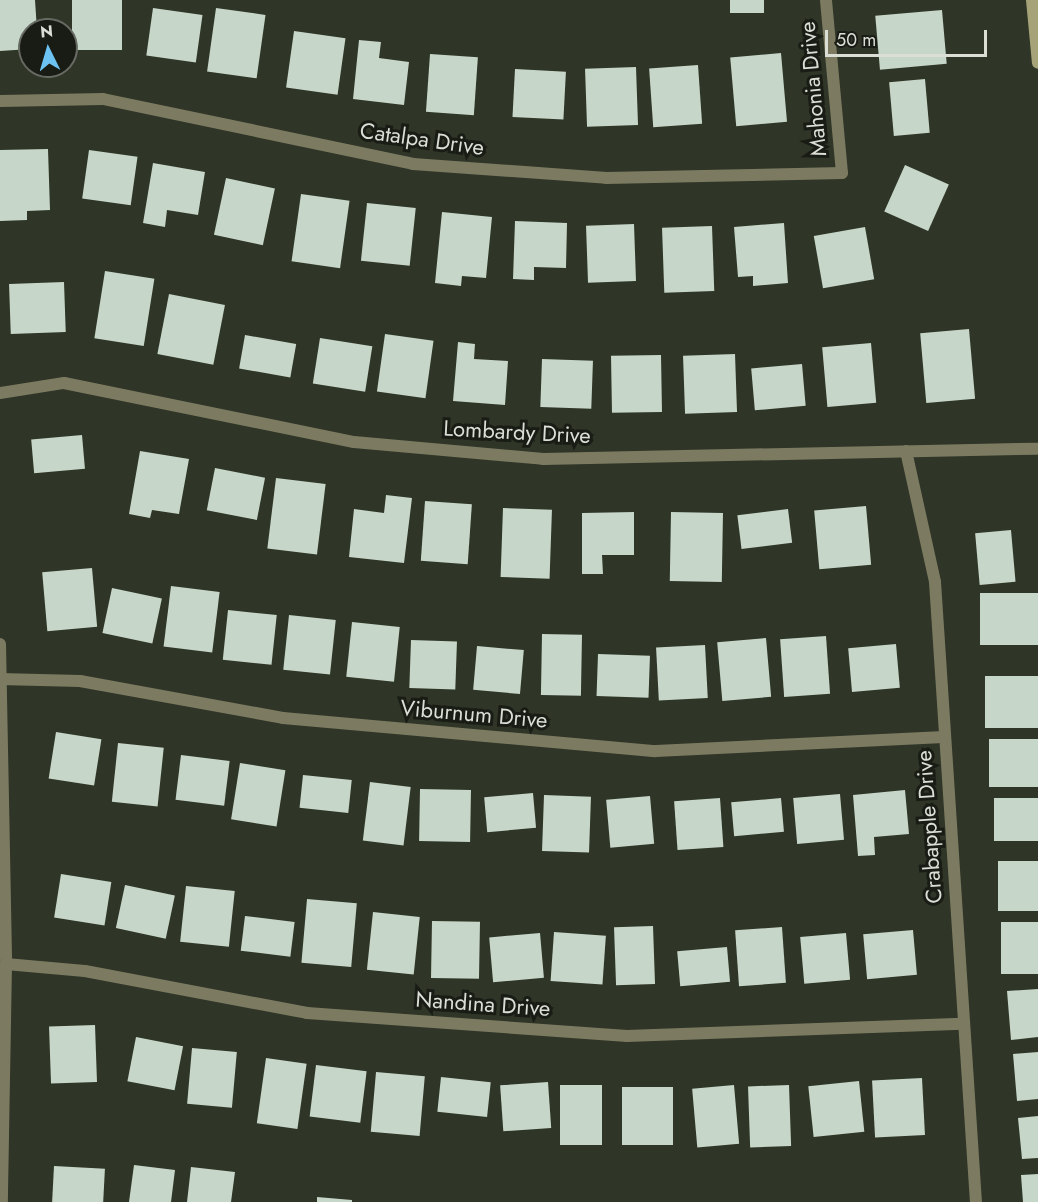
<!DOCTYPE html>
<style>
body{margin:0}
#map{position:relative;width:1038px;height:1202px;overflow:hidden;background:#2f3527;font-family:Jost,sans-serif}
div>[style]{position:absolute}
[style*='--x']{left:calc(var(--x)*1px);top:calc(var(--y)*1px);width:calc(var(--w)*1px);rotate:calc(var(--a)*1deg)}
.building>*{inset:0;background:#c6d6c8;transform-origin:0 0}
.street>*{height:12px;margin:-6px;padding:0 6px;transform-origin:6px;border-radius:6px;background:#7c7b61}
.secondary>*{height:12px;margin:-6px;padding:0 6px;transform-origin:6px;border-radius:6px;background:#a6a379}
span{translate:-50% -50%;white-space:nowrap;text-align:center;line-height:1.15;-webkit-text-stroke:6px #191c15;paint-order:stroke}
.street-label{font-size:22px;color:#daded5}
.north{position:absolute;left:18px;top:18px;width:60px;height:60px;box-sizing:border-box;background:#191c15;border:2px solid #666a62;border-radius:50%;rotate:355deg;font-size:16px;font-weight:700;line-height:24px;text-align:center;color:#daded5}
.north::after{content:'';display:block;margin:auto;width:21px;height:27px;background:#6cc3f2;clip-path:polygon(50% 0,100% 100%,50% 72%,0 100%)}
.scale{position:absolute;left:825px;top:30px;width:162px;height:27px;box-sizing:border-box;border:3px solid #daded5;border-top:0;padding-left:8px;font-size:18px;line-height:21px;white-space:nowrap;color:#daded5;-webkit-text-stroke:4px #191c15;paint-order:stroke}
</style>
<div id="map">
<div class="building">
<div style="clip-path:polygon(0 0,35px 0,37px 30px,30px 30px,30px 49px,0 51px)"></div>
<div style="left:72px;top:0;width:50px;height:50px"></div>
<div style="left:730px;top:0;width:34px;height:13px"></div>
<div style="left:153px;top:8px;width:50px;height:48px;rotate:8deg"></div>
<div style="left:216px;top:8px;width:50px;height:64px;rotate:8deg"></div>
<div style="left:942px;top:10px;width:54px;height:67px;rotate:85deg"></div>
<div style="left:294px;top:31px;width:52px;height:57px;rotate:8deg"></div>
<div style="clip-path:polygon(359px 40px,381px 42px,379px 58px,409px 62px,404px 105px,353px 99px)"></div>
<div style="left:781px;top:53px;width:69px;height:51px;rotate:85deg"></div>
<div style="left:430px;top:54px;width:48px;height:58px;rotate:4deg"></div>
<div style="left:698px;top:65px;width:59px;height:49px;rotate:86deg"></div>
<div style="left:636px;top:67px;width:58px;height:51px;rotate:88deg"></div>
<div style="left:515px;top:69px;width:51px;height:48px;rotate:3deg"></div>
<div style="left:925px;top:79px;width:54px;height:36px;rotate:85deg"></div>
<div style="clip-path:polygon(48px 149px,50px 210px,27px 211px,27px 220px,0 221px,0 150px)"></div>
<div style="left:89px;top:150px;width:49px;height:49px;rotate:8deg"></div>
<div style="clip-path:polygon(153px 163px,205px 172px,198px 215px,167px 210px,165px 227px,143px 223px)"></div>
<div style="left:905px;top:165px;width:48px;height:51px;rotate:24deg"></div>
<div style="left:226px;top:178px;width:50px;height:58px;rotate:12deg"></div>
<div style="left:301px;top:194px;width:49px;height:68px;rotate:8deg"></div>
<div style="left:367px;top:203px;width:49px;height:58px;rotate:6deg"></div>
<div style="clip-path:polygon(442px 212px,492px 217px,486px 278px,462px 276px,461px 286px,435px 283px)"></div>
<div style="clip-path:polygon(515px 221px,567px 223px,566px 268px,534px 267px,534px 280px,513px 279px)"></div>
<div style="clip-path:polygon(784px 223px,788px 283px,753px 286px,753px 276px,738px 277px,734px 227px)"></div>
<div style="left:634px;top:224px;width:57px;height:48px;rotate:88deg"></div>
<div style="left:712px;top:226px;width:65px;height:50px;rotate:88deg"></div>
<div style="left:865px;top:227px;width:53px;height:52px;rotate:80deg"></div>
<div style="left:105px;top:271px;width:50px;height:68px;rotate:9deg"></div>
<div style="left:64px;top:282px;width:50px;height:55px;rotate:88deg"></div>
<div style="left:169px;top:294px;width:57px;height:61px;rotate:11deg"></div>
<div style="left:969px;top:329px;width:70px;height:49px;rotate:85deg"></div>
<div style="left:385px;top:334px;width:49px;height:58px;rotate:8deg"></div>
<div style="left:245px;top:335px;width:52px;height:34px;rotate:10deg"></div>
<div style="left:320px;top:338px;width:53px;height:46px;rotate:9deg"></div>
<div style="clip-path:polygon(458px 342px,475px 344px,474px 359px,508px 361px,505px 405px,453px 401px)"></div>
<div style="left:871px;top:343px;width:60px;height:49px;rotate:85deg"></div>
<div style="left:735px;top:354px;width:58px;height:52px;rotate:88deg"></div>
<div style="left:661px;top:355px;width:57px;height:50px;rotate:89deg"></div>
<div style="left:542px;top:359px;width:51px;height:48px;rotate:2deg"></div>
<div style="left:802px;top:364px;width:42px;height:51px;rotate:85deg"></div>
<div style="left:82px;top:435px;width:34px;height:51px;rotate:85deg"></div>
<div style="clip-path:polygon(140px 451px,189px 459px,179px 514px,152px 510px,150px 518px,129px 514px)"></div>
<div style="left:215px;top:468px;width:51px;height:43px;rotate:11deg"></div>
<div style="left:276px;top:478px;width:50px;height:71px;rotate:7deg"></div>
<div style="clip-path:polygon(386px 495px,412px 498px,404px 563px,349px 557px,354px 509px,384px 513px)"></div>
<div style="left:425px;top:501px;width:47px;height:60px;rotate:4deg"></div>
<div style="left:866px;top:506px;width:59px;height:52px;rotate:85deg"></div>
<div style="left:503px;top:508px;width:49px;height:69px;rotate:2deg"></div>
<div style="left:788px;top:509px;width:34px;height:51px;rotate:83deg"></div>
<div style="clip-path:polygon(634px 512px,634px 555px,602px 555px,603px 574px,582px 574px,582px 513px)"></div>
<div style="left:671px;top:512px;width:52px;height:69px;rotate:1deg"></div>
<div style="left:1011px;top:530px;width:52px;height:36px;rotate:85deg"></div>
<div style="left:92px;top:568px;width:59px;height:50px;rotate:85deg"></div>
<div style="left:171px;top:586px;width:49px;height:61px;rotate:7deg"></div>
<div style="left:112px;top:588px;width:51px;height:46px;rotate:12deg"></div>
<div style="left:1038px;top:593px;width:52px;height:58px;rotate:90deg"></div>
<div style="left:228px;top:610px;width:49px;height:50px;rotate:6deg"></div>
<div style="left:289px;top:615px;width:47px;height:55px;rotate:6deg"></div>
<div style="left:352px;top:622px;width:48px;height:55px;rotate:6deg"></div>
<div style="left:542px;top:634px;width:40px;height:61px;rotate:1deg"></div>
<div style="left:826px;top:636px;width:58px;height:46px;rotate:86deg"></div>
<div style="left:766px;top:638px;width:59px;height:49px;rotate:85deg"></div>
<div style="left:411px;top:640px;width:46px;height:48px;rotate:2deg"></div>
<div style="left:896px;top:644px;width:44px;height:48px;rotate:85deg"></div>
<div style="left:705px;top:645px;width:53px;height:49px;rotate:87deg"></div>
<div style="left:477px;top:646px;width:47px;height:44px;rotate:5deg"></div>
<div style="left:598px;top:654px;width:52px;height:42px;rotate:2deg"></div>
<div style="left:1038px;top:676px;width:52px;height:53px;rotate:90deg"></div>
<div style="left:56px;top:732px;width:46px;height:47px;rotate:9deg"></div>
<div style="left:1038px;top:739px;width:48px;height:49px;rotate:90deg"></div>
<div style="left:118px;top:743px;width:46px;height:59px;rotate:6deg"></div>
<div style="left:181px;top:755px;width:49px;height:45px;rotate:7deg"></div>
<div style="left:240px;top:763px;width:46px;height:57px;rotate:9deg"></div>
<div style="left:303px;top:775px;width:49px;height:33px;rotate:6deg"></div>
<div style="left:370px;top:782px;width:41px;height:59px;rotate:7deg"></div>
<div style="left:420px;top:789px;width:51px;height:52px;rotate:1deg"></div>
<div style="clip-path:polygon(905px 790px,909px 834px,874px 837px,875px 855px,858px 856px,853px 795px)"></div>
<div style="left:533px;top:793px;width:35px;height:49px;rotate:85deg"></div>
<div style="left:840px;top:794px;width:46px;height:47px;rotate:85deg"></div>
<div style="left:544px;top:795px;width:47px;height:56px;rotate:2deg"></div>
<div style="left:650px;top:796px;width:48px;height:44px;rotate:85deg"></div>
<div style="left:720px;top:798px;width:49px;height:46px;rotate:86deg"></div>
<div style="left:781px;top:798px;width:34px;height:50px;rotate:85deg"></div>
<div style="left:1038px;top:798px;width:43px;height:44px;rotate:90deg"></div>
<div style="left:1038px;top:861px;width:50px;height:40px;rotate:90deg"></div>
<div style="left:61px;top:874px;width:51px;height:44px;rotate:9deg"></div>
<div style="left:125px;top:885px;width:51px;height:44px;rotate:12deg"></div>
<div style="left:186px;top:886px;width:49px;height:56px;rotate:6deg"></div>
<div style="left:307px;top:899px;width:50px;height:64px;rotate:5deg"></div>
<div style="left:373px;top:912px;width:47px;height:58px;rotate:6deg"></div>
<div style="left:245px;top:916px;width:50px;height:35px;rotate:7deg"></div>
<div style="left:432px;top:921px;width:48px;height:57px;rotate:1deg"></div>
<div style="left:1038px;top:922px;width:52px;height:37px;rotate:90deg"></div>
<div style="left:653px;top:926px;width:58px;height:39px;rotate:88deg"></div>
<div style="left:782px;top:927px;width:56px;height:47px;rotate:86deg"></div>
<div style="left:913px;top:930px;width:45px;height:50px;rotate:85deg"></div>
<div style="left:554px;top:932px;width:52px;height:49px;rotate:4deg"></div>
<div style="left:540px;top:933px;width:45px;height:51px;rotate:85deg"></div>
<div style="left:846px;top:933px;width:47px;height:46px;rotate:85deg"></div>
<div style="left:727px;top:947px;width:35px;height:50px;rotate:85deg"></div>
<div style="clip-path:polygon(1038px 989px,1038px 1037px,1011px 1040px,1007px 991px)"></div>
<div style="left:95px;top:1025px;width:57px;height:46px;rotate:88deg"></div>
<div style="left:136px;top:1037px;width:48px;height:45px;rotate:11deg"></div>
<div style="left:192px;top:1048px;width:45px;height:56px;rotate:5deg"></div>
<div style="clip-path:polygon(1038px 1052px,1038px 1099px,1017px 1101px,1013px 1054px)"></div>
<div style="left:266px;top:1058px;width:41px;height:66px;rotate:8deg"></div>
<div style="left:316px;top:1065px;width:51px;height:52px;rotate:7deg"></div>
<div style="left:376px;top:1072px;width:49px;height:60px;rotate:5deg"></div>
<div style="left:441px;top:1077px;width:50px;height:35px;rotate:6deg"></div>
<div style="left:922px;top:1078px;width:57px;height:50px;rotate:87deg"></div>
<div style="left:859px;top:1081px;width:51px;height:51px;rotate:84deg"></div>
<div style="left:548px;top:1082px;width:46px;height:48px;rotate:86deg"></div>
<div style="left:560px;top:1085px;width:42px;height:60px"></div>
<div style="left:734px;top:1085px;width:59px;height:42px;rotate:85deg"></div>
<div style="left:789px;top:1085px;width:61px;height:41px;rotate:88deg"></div>
<div style="left:622px;top:1087px;width:51px;height:58px"></div>
<div style="clip-path:polygon(1038px 1116px,1038px 1158px,1022px 1159px,1018px 1118px)"></div>
<div style="clip-path:polygon(134px 1165px,175px 1170px,171px 1202px,129px 1202px)"></div>
<div style="left:54px;top:1166px;width:51px;height:36px;rotate:3deg"></div>
<div style="clip-path:polygon(191px 1167px,235px 1172px,231px 1202px,187px 1202px)"></div>
<div style="clip-path:polygon(1038px 1174px,1038px 1202px,1023px 1202px,1021px 1175px)"></div>
<div style="clip-path:polygon(317px 1197px,352px 1200px,352px 1202px,317px 1202px)"></div>
</div>
<div class="street">
<div style="--x:0;--y:101;--w:103;--a:-1.1"></div>
<div style="--x:103;--y:99;--w:317;--a:11.8"></div>
<div style="--x:413;--y:164;--w:194;--a:4.1"></div>
<div style="--x:606;--y:178;--w:236;--a:-1.2"></div>
<div style="--x:842;--y:173;--w:174;--a:-95.3"></div>
<div style="--x:0;--y:393;--w:65;--a:-8.9"></div>
<div style="--x:64;--y:383;--w:296;--a:11.5"></div>
<div style="--x:354;--y:442;--w:190;--a:5.1"></div>
<div style="--x:543;--y:459;--w:495;--a:-1.2"></div>
<div style="--x:906;--y:451;--w:134;--a:77.5"></div>
<div style="--x:935;--y:582;--w:621;--a:86.22"></div>
<div style="--x:0;--y:644;--w:320;--a:88.9"></div>
<div style="--x:6;--y:964;--w:238;--a:91"></div>
<div style="--x:0;--y:679;--w:80;--a:1.4"></div>
<div style="--x:80;--y:681;--w:206;--a:10.3"></div>
<div style="--x:283;--y:718;--w:374;--a:5.1"></div>
<div style="--x:656;--y:751;--w:288;--a:-2.8"></div>
<div style="--x:6;--y:964;--w:79;--a:5.1"></div>
<div style="--x:85;--y:971;--w:226;--a:10.7"></div>
<div style="--x:307;--y:1013;--w:321;--a:4.1"></div>
<div style="--x:627;--y:1036;--w:335;--a:-2.1"></div>
</div>
<div class="secondary">
<div style="--x:1032;--y:0;--w:63;--a:84.6"></div>
</div>
<div class="street-label">
<span style="left:813px;top:89px;rotate:-95deg">Mahonia Drive</span>
<span style="left:422px;top:139px;rotate:8deg">Catalpa Drive</span>
<span style="left:517px;top:432px;rotate:3deg">Lombardy Drive</span>
<span style="left:474px;top:714px;rotate:5deg">Viburnum Drive</span>
<span style="left:929px;top:827px;rotate:-94deg">Crabapple Drive</span>
<span style="left:483px;top:1004px;rotate:4deg">Nandina Drive</span>
</div>
<div class="north">N</div>
<div class="scale">50 m</div>
</div>
